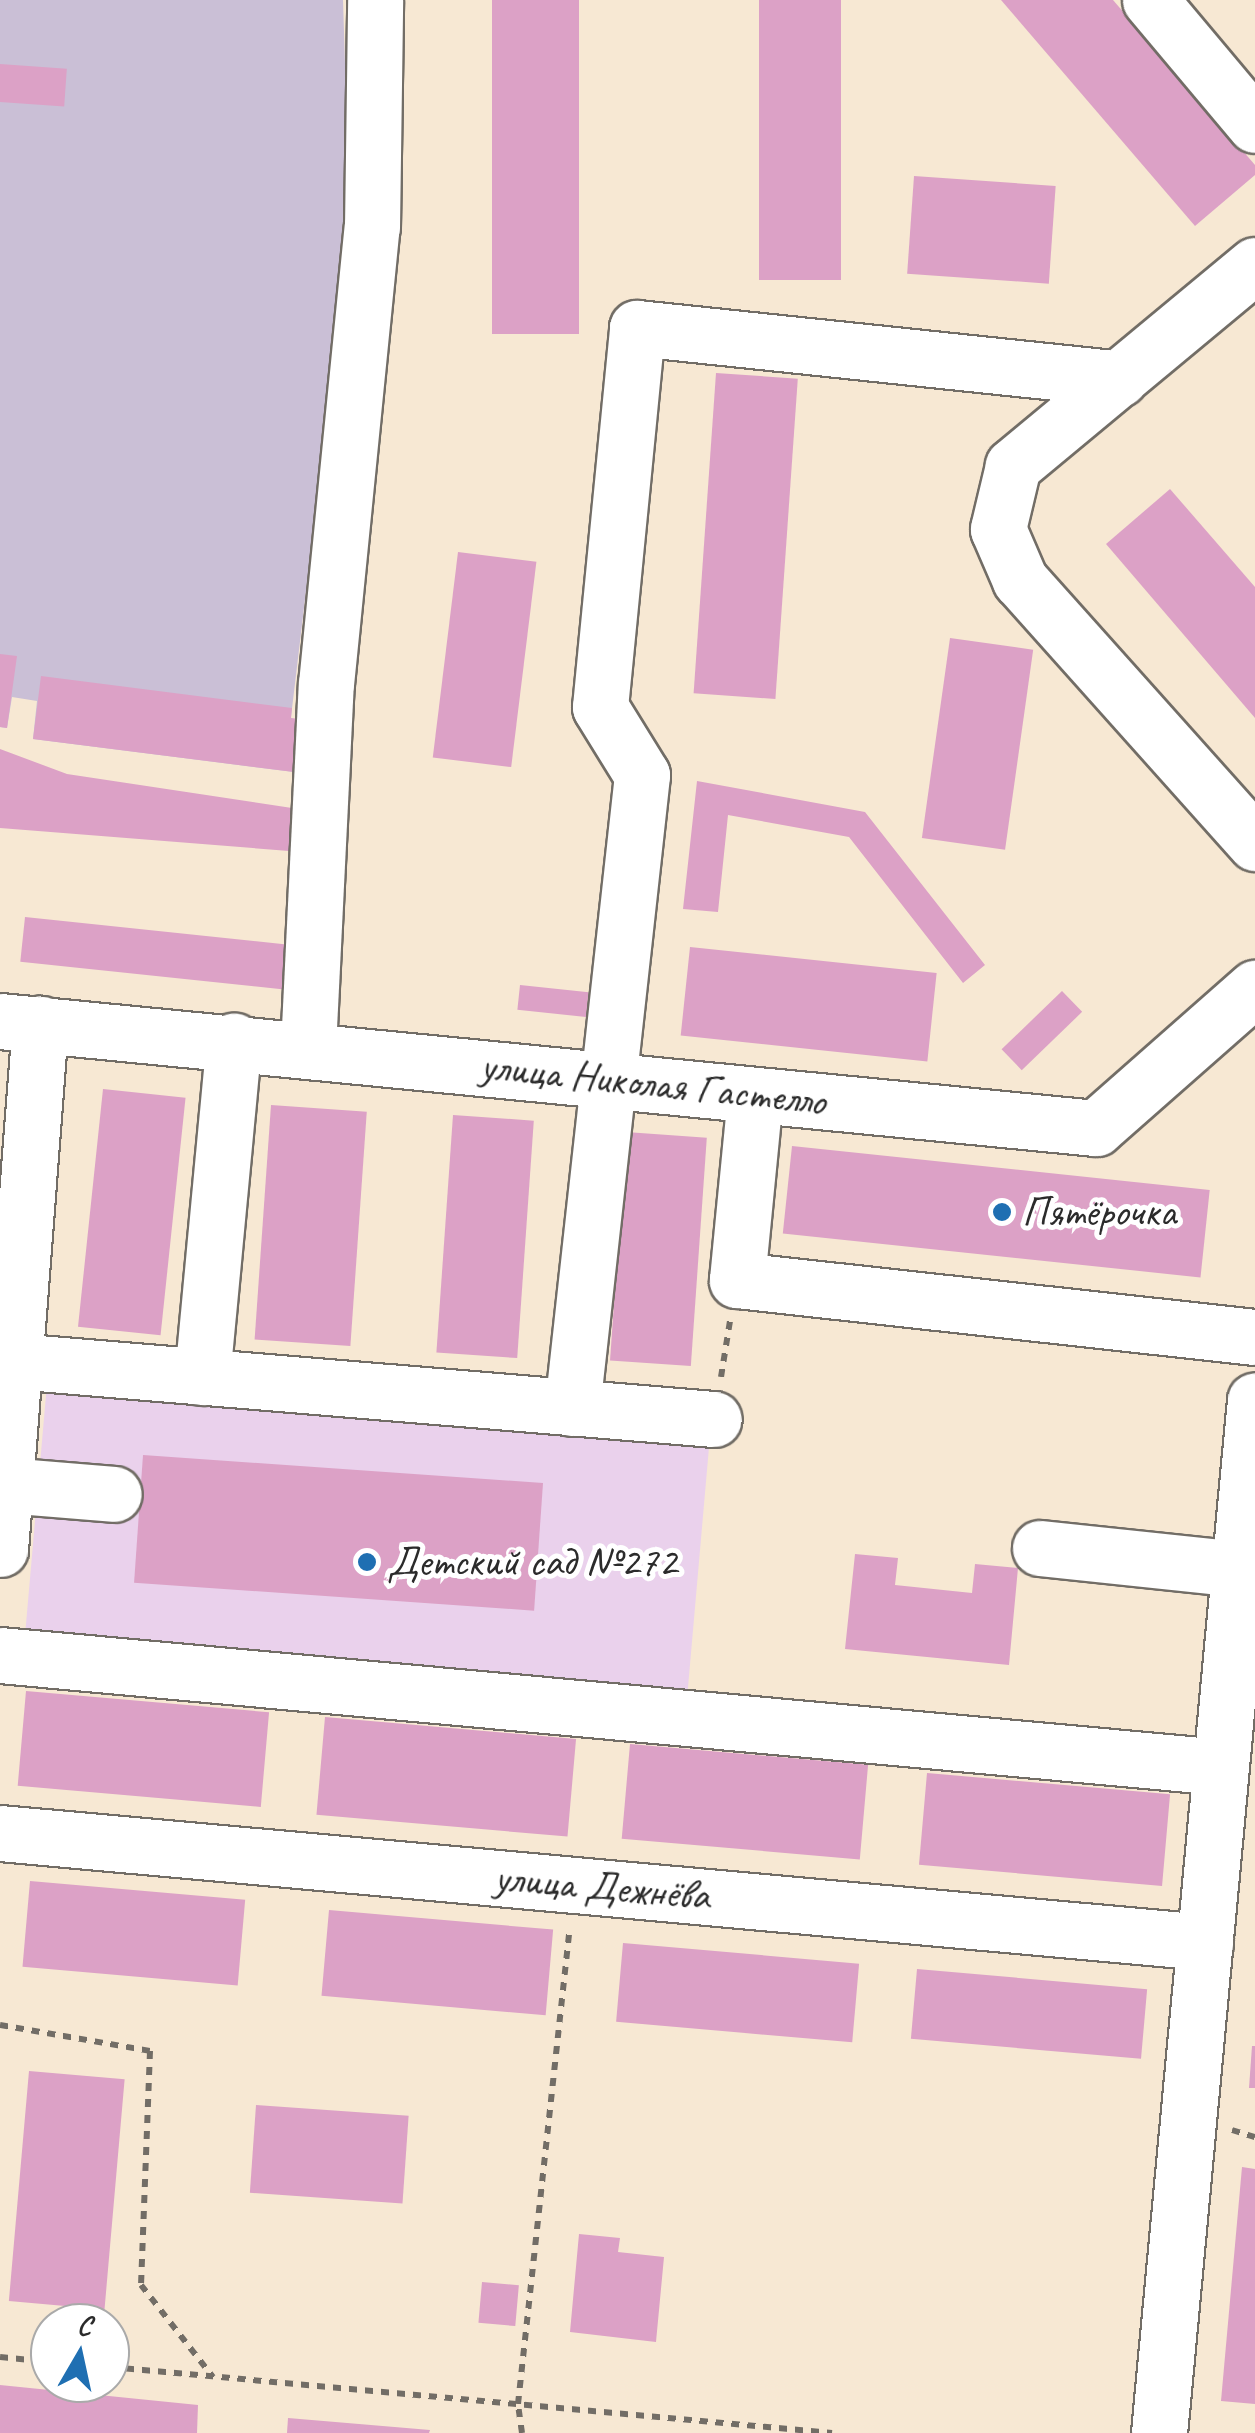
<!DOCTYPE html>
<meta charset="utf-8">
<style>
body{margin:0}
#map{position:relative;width:1255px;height:2433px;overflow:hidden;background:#f7e8d3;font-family:Caveat,sans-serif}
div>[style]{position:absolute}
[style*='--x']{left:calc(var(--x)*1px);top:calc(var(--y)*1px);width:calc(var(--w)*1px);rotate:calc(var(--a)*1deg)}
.built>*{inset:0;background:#ead1ec;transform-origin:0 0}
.industrial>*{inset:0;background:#cabfd6}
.building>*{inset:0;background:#dca1c6;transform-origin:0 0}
.path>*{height:6px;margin-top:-3px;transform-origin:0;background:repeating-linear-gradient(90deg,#726d66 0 8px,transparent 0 16px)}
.roads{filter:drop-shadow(2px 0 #726d66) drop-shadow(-2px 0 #726d66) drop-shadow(0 2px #726d66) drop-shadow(0 -2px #726d66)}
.minor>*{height:55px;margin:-27.5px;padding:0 27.5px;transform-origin:27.5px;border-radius:27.5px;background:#fff}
.dots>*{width:28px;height:28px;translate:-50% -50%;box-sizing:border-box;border:5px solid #fff;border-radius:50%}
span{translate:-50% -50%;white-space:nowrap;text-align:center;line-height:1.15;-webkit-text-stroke:10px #fff;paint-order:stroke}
.street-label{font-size:42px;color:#2b2b2b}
.poi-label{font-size:42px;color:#2b2b2b}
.left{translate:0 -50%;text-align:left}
.north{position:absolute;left:30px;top:2303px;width:100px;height:100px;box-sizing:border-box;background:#fff;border:2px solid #aaa;border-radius:50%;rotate:9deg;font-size:28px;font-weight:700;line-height:40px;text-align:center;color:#2b2b2b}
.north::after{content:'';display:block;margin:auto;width:35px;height:45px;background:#1f6fb2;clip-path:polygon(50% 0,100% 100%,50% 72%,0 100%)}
</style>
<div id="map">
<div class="built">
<div style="left:47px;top:1384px;width:665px;height:254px;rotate:5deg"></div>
</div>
<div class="industrial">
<div style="clip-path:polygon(0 0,343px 0,350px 222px,291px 717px,302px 773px,33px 739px,37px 701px,12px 697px,7px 728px,0 727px)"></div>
</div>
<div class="building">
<div style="left:492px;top:0;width:87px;height:334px"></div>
<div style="left:759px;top:0;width:82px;height:280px"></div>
<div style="clip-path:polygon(1001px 0,1113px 0,1255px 165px,1255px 175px,1195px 226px)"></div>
<div style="left:0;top:64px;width:67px;height:38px;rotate:4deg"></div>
<div style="left:914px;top:176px;width:142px;height:98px;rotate:4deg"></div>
<div style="left:716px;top:373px;width:82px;height:321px;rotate:4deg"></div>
<div style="clip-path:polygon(1170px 489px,1255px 587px,1255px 718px,1106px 544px)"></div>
<div style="left:458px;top:552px;width:79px;height:207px;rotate:7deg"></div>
<div style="left:950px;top:638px;width:84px;height:202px;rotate:8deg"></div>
<div style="clip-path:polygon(0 654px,17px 656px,7px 728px,0 727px)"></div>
<div style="clip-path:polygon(41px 676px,292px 708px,291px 718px,309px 720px,302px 773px,33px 739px)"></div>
<div style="clip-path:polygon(0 749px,67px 774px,292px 808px,289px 851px,0 828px)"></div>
<div style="clip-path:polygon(697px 781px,865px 812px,985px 965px,963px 983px,849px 837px,728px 815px,718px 912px,683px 909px)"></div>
<div style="left:25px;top:917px;width:270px;height:45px;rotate:6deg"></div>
<div style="left:690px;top:947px;width:248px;height:89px;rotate:6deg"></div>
<div style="left:520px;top:985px;width:69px;height:25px;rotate:6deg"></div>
<div style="left:1062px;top:991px;width:29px;height:84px;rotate:46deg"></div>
<div style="left:103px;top:1089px;width:83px;height:239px;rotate:6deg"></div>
<div style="left:271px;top:1105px;width:96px;height:235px;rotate:4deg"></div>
<div style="left:453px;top:1115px;width:81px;height:238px;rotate:4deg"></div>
<div style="left:626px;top:1132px;width:81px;height:229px;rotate:4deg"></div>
<div style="left:792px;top:1146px;width:420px;height:88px;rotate:6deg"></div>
<div style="left:143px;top:1455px;width:401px;height:128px;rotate:4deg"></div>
<div style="clip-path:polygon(855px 1554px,898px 1558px,895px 1585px,972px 1593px,975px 1564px,1018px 1568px,1009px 1665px,845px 1649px)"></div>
<div style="left:26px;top:1691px;width:244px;height:95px;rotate:5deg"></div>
<div style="left:325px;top:1717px;width:252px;height:98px;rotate:5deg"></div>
<div style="left:630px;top:1744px;width:239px;height:95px;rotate:5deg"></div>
<div style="left:927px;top:1773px;width:244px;height:92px;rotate:5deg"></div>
<div style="left:30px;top:1881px;width:216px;height:86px;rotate:5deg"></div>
<div style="left:329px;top:1910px;width:225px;height:86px;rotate:5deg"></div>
<div style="left:623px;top:1943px;width:237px;height:79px;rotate:5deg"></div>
<div style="left:917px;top:1969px;width:231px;height:70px;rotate:5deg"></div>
<div style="clip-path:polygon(1252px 2046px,1255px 2046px,1255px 2088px,1249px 2088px)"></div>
<div style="left:29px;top:2071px;width:96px;height:231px;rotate:5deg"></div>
<div style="left:256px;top:2105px;width:153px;height:88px;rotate:4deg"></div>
<div style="clip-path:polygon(1242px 2167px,1255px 2169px,1255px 2404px,1221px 2401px)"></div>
<div style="clip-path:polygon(579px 2234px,620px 2238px,618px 2252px,664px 2257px,656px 2342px,570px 2332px)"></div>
<div style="left:482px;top:2282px;width:37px;height:41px;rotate:5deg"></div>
<div style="clip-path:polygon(0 2385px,198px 2405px,197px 2433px,0 2433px)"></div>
<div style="clip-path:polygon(288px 2418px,430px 2430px,429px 2433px,287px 2433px)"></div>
</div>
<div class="path">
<div style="--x:721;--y:1377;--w:57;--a:-80.9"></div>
<div style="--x:0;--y:2025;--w:152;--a:9.8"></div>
<div style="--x:150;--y:2051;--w:234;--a:92.2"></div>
<div style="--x:141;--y:2285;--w:117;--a:52"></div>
<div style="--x:1232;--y:2130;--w:24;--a:17"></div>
<div style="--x:0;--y:2357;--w:50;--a:5.7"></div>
<div style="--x:110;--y:2367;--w:725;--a:5.22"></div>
<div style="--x:522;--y:2433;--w:29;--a:-98"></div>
<div style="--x:518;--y:2404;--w:476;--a:-83.8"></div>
</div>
<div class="roads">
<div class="minor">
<div style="--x:1150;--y:0;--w:163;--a:50"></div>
<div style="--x:1255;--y:265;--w:315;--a:140.3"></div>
<div style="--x:1013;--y:466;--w:65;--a:103.4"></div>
<div style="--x:998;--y:529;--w:56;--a:66.7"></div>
<div style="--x:1020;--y:580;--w:353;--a:48.2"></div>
<div style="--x:0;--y:1021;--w:1101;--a:5.58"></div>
<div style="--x:1096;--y:1128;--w:212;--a:-41.4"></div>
<div style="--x:308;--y:1048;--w:364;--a:-87.2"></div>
<div style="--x:326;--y:684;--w:459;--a:-84.3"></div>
<div style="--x:372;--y:227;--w:227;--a:-89.2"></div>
<div style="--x:755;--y:1096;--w:185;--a:95.6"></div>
<div style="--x:737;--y:1280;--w:521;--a:6.28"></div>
<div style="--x:14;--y:1361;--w:702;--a:4.74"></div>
<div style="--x:202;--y:1377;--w:338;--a:-84.6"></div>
<div style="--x:572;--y:1408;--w:637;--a:-83.69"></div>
<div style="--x:642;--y:775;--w:80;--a:-121.7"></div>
<div style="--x:600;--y:707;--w:381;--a:-84.4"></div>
<div style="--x:637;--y:328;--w:485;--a:6"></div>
<div style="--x:5;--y:1485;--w:109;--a:4.7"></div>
<div style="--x:1040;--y:1548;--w:200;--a:6"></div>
<div style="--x:0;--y:1549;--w:527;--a:-85.64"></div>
<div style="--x:0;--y:1655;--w:1226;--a:5.24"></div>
<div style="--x:0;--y:1833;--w:1210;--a:5.17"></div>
<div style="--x:1159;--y:2433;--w:1037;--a:-84.69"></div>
</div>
</div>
<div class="dots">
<div style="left:1002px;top:1212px;background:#1f6fb2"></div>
<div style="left:367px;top:1562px;background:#1f6fb2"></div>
</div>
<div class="street-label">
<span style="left:653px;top:1084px;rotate:6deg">улица Николая Гастелло</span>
<span style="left:602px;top:1887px;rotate:5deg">улица Дежнёва</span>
</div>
<div class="poi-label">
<span class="left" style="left:1022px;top:1212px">Пятёрочка</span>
<span class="left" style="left:387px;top:1562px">Детский сад №272</span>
</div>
<div class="north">С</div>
</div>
